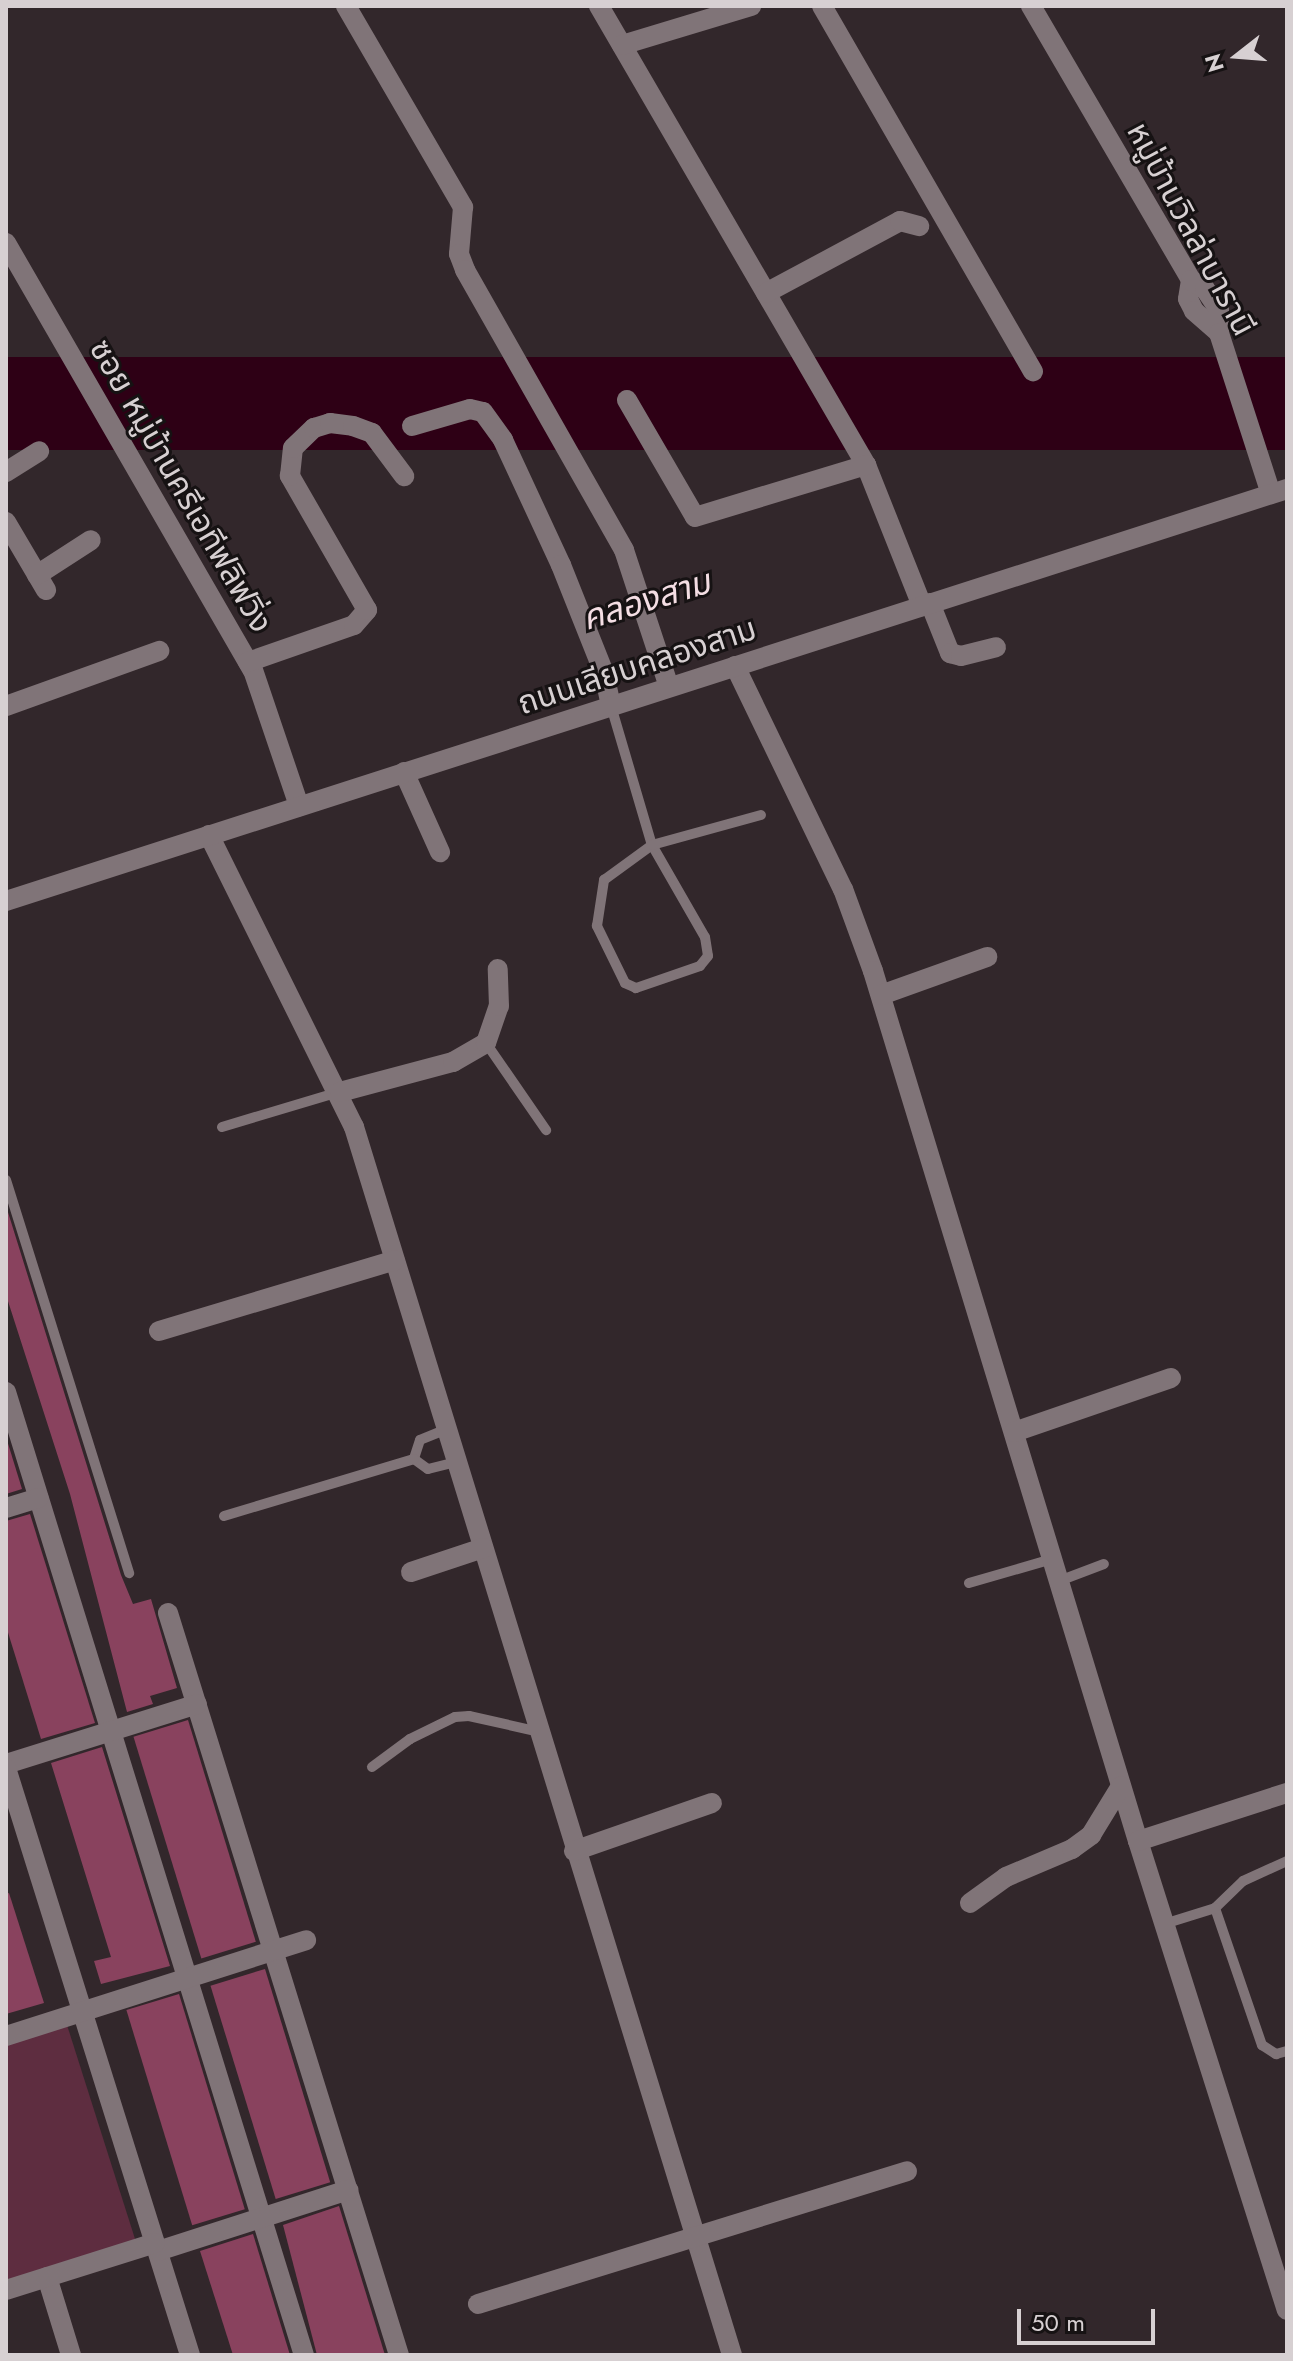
<!DOCTYPE html>
<meta charset="utf-8">
<style>
body{margin:0}
#map{position:relative;width:1293px;height:2361px;overflow:hidden;background:#32272b;font-family:Jost,"Noto Sans Thai",sans-serif}
div>[style]{position:absolute}
[style*='--x']{left:calc(var(--x)*1px);top:calc(var(--y)*1px);width:calc(var(--w)*1px);rotate:calc(var(--a)*1deg)}
.green>*{inset:0;background:#5e2d40}
.water>*{inset:0;background:#2e0015;transform-origin:0 0}
.building>*{inset:0;background:#89425e;transform-origin:0 0}
.lane>*{height:10px;margin:-5px;padding:0 5px;transform-origin:5px;border-radius:5px;background:#807478}
.street>*{height:20px;margin:-10px;padding:0 10px;transform-origin:10px;border-radius:10px;background:#807478}
.secondary>*{height:20px;margin:-10px;padding:0 10px;transform-origin:10px;border-radius:10px;background:#807478}
span{translate:-50% -50%;white-space:nowrap;text-align:center;line-height:1.15;-webkit-text-stroke:6px #161213;paint-order:stroke}
.street-label{font-size:32px;color:#d7d0d2}
.water-label{font-size:34px;color:#f4dee4;font-style:italic}
.frame{position:absolute;inset:0;border:8px solid #d7d0d2;pointer-events:none}
.north{position:absolute;left:1197px;top:16px;width:80px;height:80px;-webkit-text-stroke:6px #161213;paint-order:stroke;rotate:253deg;font-size:22px;font-weight:700;line-height:32px;text-align:center;color:#d7d0d2}
.north::after{content:'';display:block;margin:auto;width:28px;height:36px;background:#d7d0d2;clip-path:polygon(50% 0,100% 100%,50% 72%,0 100%)}
.scale{position:absolute;left:1017px;top:2309px;width:138px;height:36px;box-sizing:border-box;border:4px solid #d7d0d2;border-top:0;padding-left:10px;font-size:24px;line-height:28px;white-space:nowrap;color:#d7d0d2;-webkit-text-stroke:6px #161213;paint-order:stroke}
</style>
<div id="map">
<div class="green">
<div style="clip-path:polygon(67px 2025px,136px 2242px,6px 2283px,6px 2044px)"></div>
</div>
<div class="water">
<div style="left:1287px;top:357px;width:93px;height:1343px;rotate:90deg"></div>
</div>
<div class="building">
<div style="clip-path:polygon(7px 1209px,121px 1575px,133px 1604px,151px 1599px,177px 1688px,150px 1696px,153px 1704px,127px 1712px,70px 1494px,6px 1295px)"></div>
<div style="clip-path:polygon(6px 1437px,22px 1489px,6px 1494px)"></div>
<div style="clip-path:polygon(30px 1514px,95px 1723px,41px 1739px,6px 1626px,6px 1521px)"></div>
<div style="left:188px;top:1720px;width:232px;height:57px;rotate:73deg"></div>
<div style="clip-path:polygon(102px 1747px,170px 1966px,101px 1984px,94px 1961px,111px 1957px,51px 1763px)"></div>
<div style="clip-path:polygon(9px 1893px,44px 2003px,6px 2014px,6px 1894px)"></div>
<div style="left:265px;top:1969px;width:223px;height:57px;rotate:73deg"></div>
<div style="left:179px;top:1994px;width:225px;height:55px;rotate:73deg"></div>
<div style="clip-path:polygon(339px 2206px,385px 2355px,317px 2355px,283px 2225px)"></div>
<div style="clip-path:polygon(253px 2234px,290px 2355px,233px 2355px,200px 2251px)"></div>
</div>
<div class="lane">
<div style="--x:611;--y:706;--w:145;--a:73.6"></div>
<div style="--x:652;--y:845;--w:106;--a:60.1"></div>
<div style="--x:705;--y:937;--w:19;--a:81"></div>
<div style="--x:708;--y:956;--w:13;--a:129"></div>
<div style="--x:700;--y:966;--w:68;--a:161"></div>
<div style="--x:636;--y:988;--w:12;--a:-156"></div>
<div style="--x:625;--y:983;--w:64;--a:-116.2"></div>
<div style="--x:597;--y:926;--w:47;--a:-81.3"></div>
<div style="--x:604;--y:880;--w:59;--a:-36.1"></div>
<div style="--x:652;--y:845;--w:113;--a:-15.4"></div>
<div style="--x:486;--y:1043;--w:106;--a:55.4"></div>
<div style="--x:222;--y:1127;--w:122;--a:-16.7"></div>
<div style="--x:6;--y:1180;--w:412;--a:72.6"></div>
<div style="--x:447;--y:1429;--w:29;--a:158"></div>
<div style="--x:420;--y:1440;--w:20;--a:108"></div>
<div style="--x:414;--y:1459;--w:17;--a:36"></div>
<div style="--x:428;--y:1469;--w:30;--a:-14"></div>
<div style="--x:224;--y:1516;--w:198;--a:-16.7"></div>
<div style="--x:1059;--y:1581;--w:48;--a:-20.7"></div>
<div style="--x:969;--y:1583;--w:86;--a:-16.1"></div>
<div style="--x:372;--y:1767;--w:47;--a:-36.4"></div>
<div style="--x:410;--y:1739;--w:50;--a:-26.1"></div>
<div style="--x:455;--y:1717;--w:14;--a:-4"></div>
<div style="--x:469;--y:1716;--w:73;--a:12.7"></div>
<div style="--x:1287;--y:1861;--w:48;--a:155.6"></div>
<div style="--x:1243;--y:1881;--w:39;--a:136"></div>
<div style="--x:1215;--y:1908;--w:145;--a:71.1"></div>
<div style="--x:1262;--y:2045;--w:17;--a:33"></div>
<div style="--x:1276;--y:2054;--w:11;--a:-15"></div>
<div style="--x:1164;--y:1924;--w:53;--a:-17.4"></div>
</div>
<div class="street">
<div style="--x:346;--y:6;--w:233;--a:59.8"></div>
<div style="--x:463;--y:207;--w:47;--a:94.9"></div>
<div style="--x:459;--y:254;--w:17;--a:69"></div>
<div style="--x:465;--y:270;--w:322;--a:60.4"></div>
<div style="--x:624;--y:550;--w:144;--a:71.8"></div>
<div style="--x:599;--y:6;--w:531;--a:59.81"></div>
<div style="--x:866;--y:465;--w:152;--a:68.3"></div>
<div style="--x:822;--y:6;--w:422;--a:60"></div>
<div style="--x:1031;--y:6;--w:317;--a:59.7"></div>
<div style="--x:1191;--y:280;--w:19;--a:99"></div>
<div style="--x:1188;--y:299;--w:13;--a:63"></div>
<div style="--x:1194;--y:311;--w:33;--a:41"></div>
<div style="--x:622;--y:45;--w:135;--a:-16.8"></div>
<div style="--x:6;--y:243;--w:493;--a:60"></div>
<div style="--x:253;--y:670;--w:144;--a:71.3"></div>
<div style="--x:1191;--y:280;--w:17;--a:33"></div>
<div style="--x:1205;--y:289;--w:25;--a:56"></div>
<div style="--x:1219;--y:310;--w:23;--a:90"></div>
<div style="--x:1219;--y:333;--w:169;--a:72.1"></div>
<div style="--x:766;--y:293;--w:152;--a:-28.2"></div>
<div style="--x:900;--y:221;--w:20;--a:15"></div>
<div style="--x:627;--y:400;--w:135;--a:59.8"></div>
<div style="--x:695;--y:517;--w:179;--a:-16.9"></div>
<div style="--x:412;--y:426;--w:60;--a:-16.3"></div>
<div style="--x:470;--y:409;--w:13;--a:13"></div>
<div style="--x:483;--y:412;--w:34;--a:54"></div>
<div style="--x:503;--y:440;--w:138;--a:65.1"></div>
<div style="--x:561;--y:565;--w:116;--a:68.3"></div>
<div style="--x:604;--y:673;--w:34;--a:78"></div>
<div style="--x:6;--y:472;--w:39;--a:-32"></div>
<div style="--x:6;--y:522;--w:79;--a:59.5"></div>
<div style="--x:37;--y:575;--w:64;--a:-32.9"></div>
<div style="--x:930;--y:603;--w:54;--a:68.2"></div>
<div style="--x:950;--y:653;--w:11;--a:15"></div>
<div style="--x:961;--y:656;--w:36;--a:-14"></div>
<div style="--x:248;--y:662;--w:112;--a:-19.2"></div>
<div style="--x:354;--y:625;--w:20;--a:-49"></div>
<div style="--x:367;--y:610;--w:155;--a:-119.9"></div>
<div style="--x:290;--y:476;--w:28;--a:-84"></div>
<div style="--x:293;--y:448;--w:29;--a:-44"></div>
<div style="--x:314;--y:428;--w:17;--a:-17"></div>
<div style="--x:330;--y:423;--w:23;--a:7"></div>
<div style="--x:353;--y:426;--w:20;--a:20"></div>
<div style="--x:372;--y:433;--w:54;--a:53.3"></div>
<div style="--x:735;--y:666;--w:248;--a:64.2"></div>
<div style="--x:843;--y:889;--w:87;--a:69.9"></div>
<div style="--x:873;--y:971;--w:909;--a:73.06"></div>
<div style="--x:1138;--y:1841;--w:492;--a:72.4"></div>
<div style="--x:6;--y:706;--w:163;--a:-19.8"></div>
<div style="--x:404;--y:772;--w:88;--a:65.8"></div>
<div style="--x:209;--y:835;--w:326;--a:63.6"></div>
<div style="--x:354;--y:1127;--w:1285;--a:72.89"></div>
<div style="--x:881;--y:995;--w:113;--a:-19.7"></div>
<div style="--x:340;--y:1092;--w:117;--a:-14.9"></div>
<div style="--x:453;--y:1062;--w:38;--a:-30"></div>
<div style="--x:486;--y:1043;--w:39;--a:-71"></div>
<div style="--x:499;--y:1006;--w:37;--a:-92"></div>
<div style="--x:159;--y:1331;--w:246;--a:-16.7"></div>
<div style="--x:6;--y:1392;--w:1008;--a:72.81"></div>
<div style="--x:1014;--y:1432;--w:166;--a:-19"></div>
<div style="--x:6;--y:1508;--w:34;--a:-17"></div>
<div style="--x:411;--y:1572;--w:76;--a:-18.4"></div>
<div style="--x:168;--y:1613;--w:777;--a:72.71"></div>
<div style="--x:6;--y:1764;--w:200;--a:-17.4"></div>
<div style="--x:6;--y:1768;--w:615;--a:72.6"></div>
<div style="--x:1138;--y:1841;--w:157;--a:-17.9"></div>
<div style="--x:574;--y:1851;--w:146;--a:-19.2"></div>
<div style="--x:970;--y:1903;--w:44;--a:-35.8"></div>
<div style="--x:1006;--y:1877;--w:72;--a:-23"></div>
<div style="--x:1072;--y:1849;--w:24;--a:-36"></div>
<div style="--x:1091;--y:1835;--w:57;--a:-58.5"></div>
<div style="--x:6;--y:2036;--w:315;--a:-17.7"></div>
<div style="--x:158;--y:2251;--w:200;--a:-17.8"></div>
<div style="--x:47;--y:2277;--w:82;--a:72.9"></div>
<div style="--x:6;--y:2290;--w:156;--a:-17.5"></div>
<div style="--x:478;--y:2304;--w:449;--a:-17.2"></div>
</div>
<div class="secondary">
<div style="--x:6;--y:901;--w:1346;--a:-17.83"></div>
</div>
<div class="street-label">
<span style="left:1191px;top:229px;rotate:62deg">หมู่บ้านวิลล่าบารานี</span>
<span style="left:181px;top:486px;rotate:60deg">ซอย หมู่บ้านครีเอทีฟลิฟวิ่ง</span>
<span style="left:637px;top:666px;rotate:-18deg">ถนนเลียบคลองสาม</span>
</div>
<div class="water-label">
<span style="left:646px;top:600px;rotate:-17deg">คลองสาม</span>
</div>
<div class="frame"></div>
<div class="north">N</div>
<div class="scale">50 m</div>
</div>
